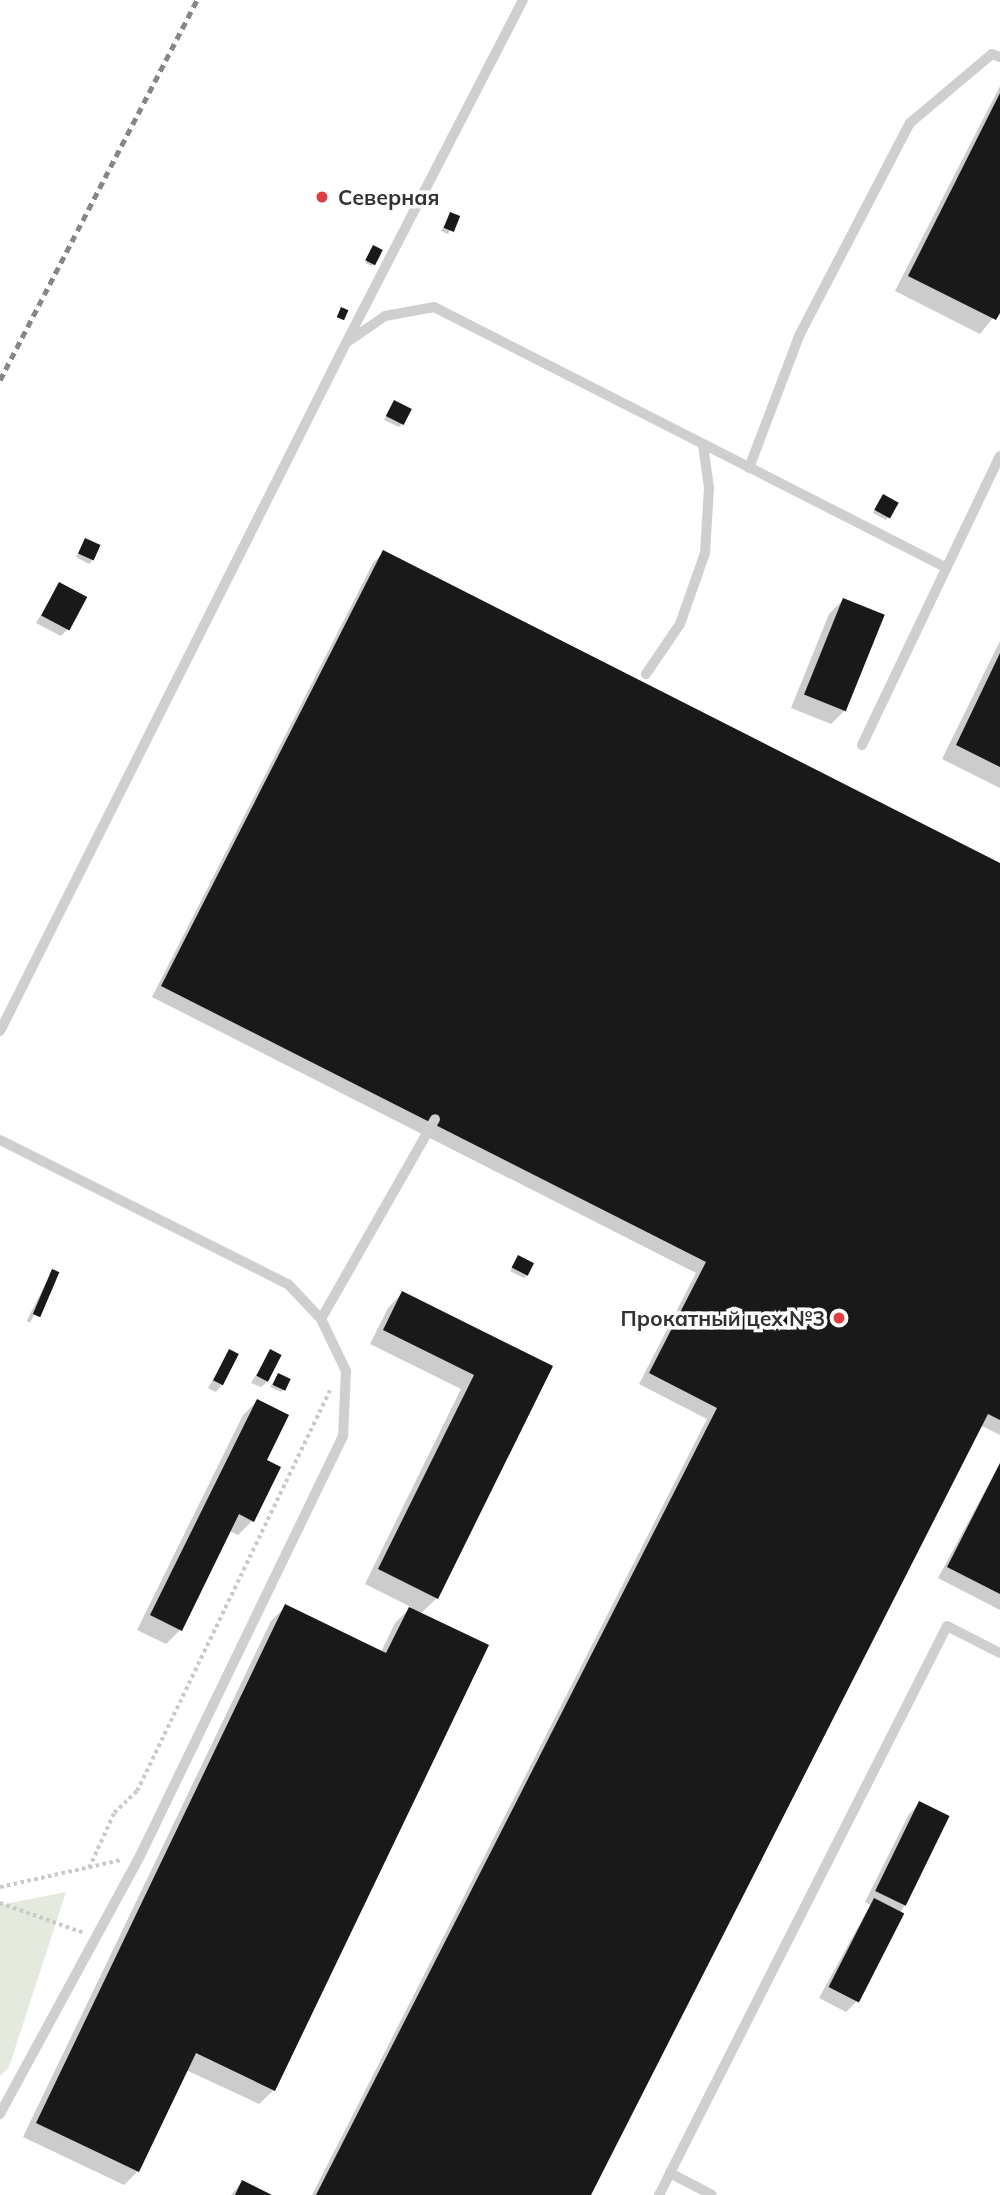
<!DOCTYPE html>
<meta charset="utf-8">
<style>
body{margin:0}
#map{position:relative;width:1000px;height:2195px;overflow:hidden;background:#fff;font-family:Mulish,sans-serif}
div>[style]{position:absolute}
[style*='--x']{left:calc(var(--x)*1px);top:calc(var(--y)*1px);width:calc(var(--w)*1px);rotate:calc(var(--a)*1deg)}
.green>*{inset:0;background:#e4eade}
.shadow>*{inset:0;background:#0003;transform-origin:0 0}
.building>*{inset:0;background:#191919;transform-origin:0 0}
.path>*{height:3.5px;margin-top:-1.75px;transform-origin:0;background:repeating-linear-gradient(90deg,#c9c9c9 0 3.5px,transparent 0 7px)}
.service>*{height:10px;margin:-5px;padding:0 5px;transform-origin:5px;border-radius:5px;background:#cfcfcf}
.rail>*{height:5px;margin-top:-2.5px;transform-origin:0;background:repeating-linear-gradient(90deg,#878787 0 7px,transparent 0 12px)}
.dots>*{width:19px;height:19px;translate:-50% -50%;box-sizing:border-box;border:4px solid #fff;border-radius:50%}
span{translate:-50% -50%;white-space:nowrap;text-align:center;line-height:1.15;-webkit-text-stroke:7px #fff;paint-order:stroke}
.poi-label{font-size:21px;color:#323232;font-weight:700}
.left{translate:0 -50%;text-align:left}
.right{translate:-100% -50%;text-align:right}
</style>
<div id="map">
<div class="green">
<div style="clip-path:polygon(66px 1892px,9px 2067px,0 2076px,0 1905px)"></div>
</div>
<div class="shadow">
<div style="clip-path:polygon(1000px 86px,1000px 309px,980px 334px,895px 291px)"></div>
<div style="clip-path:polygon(451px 214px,457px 217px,448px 234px,441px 231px)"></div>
<div style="clip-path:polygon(374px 247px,375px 264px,372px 266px,365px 263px)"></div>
<div style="clip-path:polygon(394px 402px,402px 424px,399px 427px,384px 420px)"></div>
<div style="clip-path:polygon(880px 499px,897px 503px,886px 520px,873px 513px)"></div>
<div style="clip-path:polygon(83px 543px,92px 561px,89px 564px,76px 557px)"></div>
<div style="clip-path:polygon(384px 552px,1000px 865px,1000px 1435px,980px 1425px,589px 2195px,312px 2195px,707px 1419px,639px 1384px,696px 1273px,152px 997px,373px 563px)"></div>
<div style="clip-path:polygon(59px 584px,68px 629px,61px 636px,36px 623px)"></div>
<div style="clip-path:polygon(843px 600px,845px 710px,831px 724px,791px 708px,829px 614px)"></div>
<div style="clip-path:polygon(1000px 641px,1000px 788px,942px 759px)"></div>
<div style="clip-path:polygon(519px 1257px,527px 1275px,524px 1278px,510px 1271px)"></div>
<div style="left:52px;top:1271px;width:4px;height:56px;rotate:27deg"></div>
<div style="clip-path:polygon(402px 1293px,551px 1366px,437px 1598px,420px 1614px,274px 2090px,259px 2104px,186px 2070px,138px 2171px,124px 2185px,23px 2137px,271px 1621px,285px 1607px,381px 1652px,395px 1623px,411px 1607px,365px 1584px,461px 1389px,370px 1344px,388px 1308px)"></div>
<div style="clip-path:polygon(230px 1351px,222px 1385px,216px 1392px,208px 1388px)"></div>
<div style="clip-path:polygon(270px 1352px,268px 1381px,261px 1387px,251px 1383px)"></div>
<div style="clip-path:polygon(278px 1375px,284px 1389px,281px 1392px,270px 1387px)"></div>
<div style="clip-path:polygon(257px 1401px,264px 1460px,252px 1521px,238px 1535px,229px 1531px,180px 1630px,166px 1644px,137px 1630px,243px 1415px)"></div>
<div style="clip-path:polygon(1000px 1463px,1000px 1610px,938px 1578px)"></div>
<div style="clip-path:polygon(920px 1803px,948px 1817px,857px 2001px,846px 2012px,819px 1998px,870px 1905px,865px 1902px,909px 1814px)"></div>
<div style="clip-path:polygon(242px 2182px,268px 2195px,231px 2195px)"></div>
</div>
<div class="building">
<div style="clip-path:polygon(1000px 93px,1000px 313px,996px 320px,908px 276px)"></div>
<div style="left:450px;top:212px;width:11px;height:17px;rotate:22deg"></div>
<div style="left:373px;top:245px;width:11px;height:17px;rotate:27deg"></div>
<div style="left:341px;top:307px;width:8px;height:11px;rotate:23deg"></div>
<div style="left:394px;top:400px;width:20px;height:18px;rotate:27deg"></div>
<div style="left:883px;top:494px;width:18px;height:18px;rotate:29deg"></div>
<div style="left:85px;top:538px;width:17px;height:17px;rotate:24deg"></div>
<div style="clip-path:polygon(383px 550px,1000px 863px,1000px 1420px,988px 1414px,591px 2195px,316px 2195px,717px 1408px,649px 1373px,706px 1262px,161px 986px)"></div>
<div style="left:59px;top:582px;width:32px;height:38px;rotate:28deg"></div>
<div style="left:843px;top:598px;width:45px;height:104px;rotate:22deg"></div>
<div style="clip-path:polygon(1000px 653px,1000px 767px,956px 745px)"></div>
<div style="left:518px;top:1255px;width:18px;height:14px;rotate:27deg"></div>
<div style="left:52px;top:1269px;width:8px;height:49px;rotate:23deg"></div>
<div style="clip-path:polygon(402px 1291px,553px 1366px,438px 1599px,378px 1569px,474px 1375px,383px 1330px)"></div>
<div style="left:229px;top:1349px;width:11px;height:35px;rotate:27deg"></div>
<div style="left:270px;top:1349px;width:13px;height:30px;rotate:27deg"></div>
<div style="left:278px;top:1373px;width:14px;height:13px;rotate:25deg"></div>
<div style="clip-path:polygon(257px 1399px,289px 1415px,267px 1460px,281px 1467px,254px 1522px,239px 1514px,182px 1631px,150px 1615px)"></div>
<div style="clip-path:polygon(1000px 1463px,1000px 1594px,947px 1567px)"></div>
<div style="clip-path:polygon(285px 1604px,386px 1653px,409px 1607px,489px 1645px,275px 2091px,196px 2053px,139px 2172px,36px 2123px)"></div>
<div style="left:919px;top:1801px;width:34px;height:100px;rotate:26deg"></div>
<div style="left:874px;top:1898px;width:34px;height:100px;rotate:27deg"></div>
<div style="clip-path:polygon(242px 2180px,272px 2195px,235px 2195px)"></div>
</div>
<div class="path">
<div style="--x:89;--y:1868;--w:60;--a:-65.6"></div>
<div style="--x:114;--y:1813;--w:32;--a:-44"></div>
<div style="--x:137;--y:1791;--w:445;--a:-64.3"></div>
<div style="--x:0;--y:1887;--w:124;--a:-12.6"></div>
<div style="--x:0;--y:1903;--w:89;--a:19.7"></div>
</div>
<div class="service">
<div style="--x:348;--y:339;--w:382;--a:-62.7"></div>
<div style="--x:749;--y:468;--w:143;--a:-69.2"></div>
<div style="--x:800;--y:334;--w:238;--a:-62.5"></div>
<div style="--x:910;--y:123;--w:107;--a:-40.1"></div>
<div style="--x:992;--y:54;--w:9;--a:21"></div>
<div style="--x:646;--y:674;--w:60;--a:-55.8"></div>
<div style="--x:680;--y:624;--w:75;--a:-70.6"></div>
<div style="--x:705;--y:553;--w:65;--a:-86.5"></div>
<div style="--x:709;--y:488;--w:43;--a:-97.9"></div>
<div style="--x:862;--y:745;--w:320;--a:-64.5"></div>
<div style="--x:0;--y:1031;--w:770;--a:-63.3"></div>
<div style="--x:346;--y:343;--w:47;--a:-34.7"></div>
<div style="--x:385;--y:316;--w:50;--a:-10.4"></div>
<div style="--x:434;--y:307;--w:573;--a:26.97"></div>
<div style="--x:0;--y:1140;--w:322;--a:26.6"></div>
<div style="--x:288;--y:1284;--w:48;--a:46.7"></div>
<div style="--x:321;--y:1319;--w:58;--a:64.3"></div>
<div style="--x:346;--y:1371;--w:65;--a:92.6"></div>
<div style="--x:343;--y:1436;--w:466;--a:115.8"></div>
<div style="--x:140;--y:1856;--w:294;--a:118.5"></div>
<div style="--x:321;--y:1319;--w:230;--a:-60.3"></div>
<div style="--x:670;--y:2173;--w:613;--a:-63.14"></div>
<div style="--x:947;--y:1626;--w:59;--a:27"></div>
<div style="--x:659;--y:2195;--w:25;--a:-63"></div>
<div style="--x:670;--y:2173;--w:47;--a:27.6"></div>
</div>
<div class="rail">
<div style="--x:0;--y:380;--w:428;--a:-62.6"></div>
</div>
<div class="dots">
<div style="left:322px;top:197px;background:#df3d41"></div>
<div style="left:839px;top:1318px;background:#df3d41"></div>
</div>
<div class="poi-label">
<span class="left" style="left:338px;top:197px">Северная</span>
<span class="right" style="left:825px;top:1318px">Прокатный цех №3</span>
</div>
</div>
